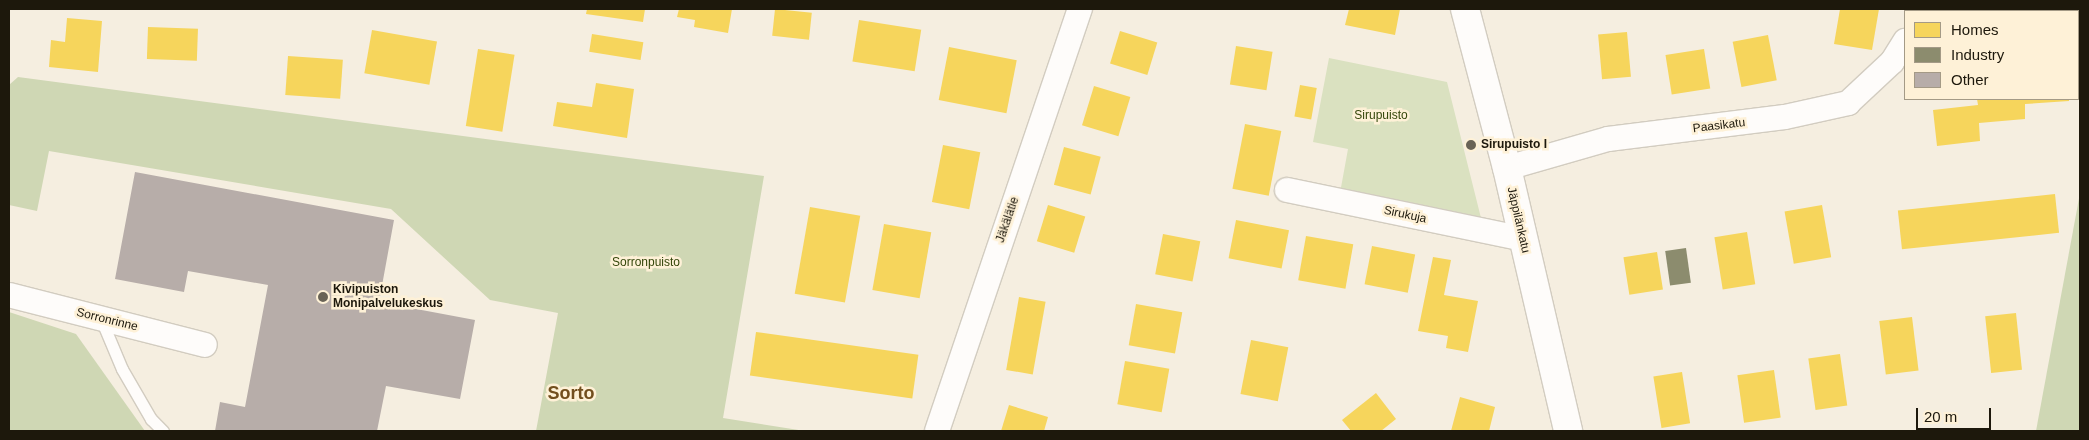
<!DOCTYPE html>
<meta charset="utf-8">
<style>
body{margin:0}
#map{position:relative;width:2089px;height:440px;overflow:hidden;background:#f5eee0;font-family:Helvetica,sans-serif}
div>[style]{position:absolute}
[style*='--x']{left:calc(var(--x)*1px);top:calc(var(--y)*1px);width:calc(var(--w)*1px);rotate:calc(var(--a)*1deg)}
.green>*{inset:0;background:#dae1c0}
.forest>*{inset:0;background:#cfd7b4}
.homes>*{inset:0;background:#f6d55c;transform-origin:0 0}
.industry>*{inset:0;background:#8c8c6e;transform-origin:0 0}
.building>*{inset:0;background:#b7ada9}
.roads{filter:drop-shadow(1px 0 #d2ccc0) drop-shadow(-1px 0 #d2ccc0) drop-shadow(0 1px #d2ccc0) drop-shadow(0 -1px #d2ccc0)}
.service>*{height:11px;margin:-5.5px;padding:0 5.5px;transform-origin:5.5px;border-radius:5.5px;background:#fefcfa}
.minor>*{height:24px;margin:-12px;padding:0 12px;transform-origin:12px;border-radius:12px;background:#fefcfa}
.tertiary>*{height:28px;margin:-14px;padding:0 14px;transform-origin:14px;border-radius:14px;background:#fefcfa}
.dots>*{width:14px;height:14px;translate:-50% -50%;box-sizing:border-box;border:2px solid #fef1d7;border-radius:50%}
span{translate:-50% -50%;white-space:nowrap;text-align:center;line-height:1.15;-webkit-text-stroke:5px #fef1d7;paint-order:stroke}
.park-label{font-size:12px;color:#34460a}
.street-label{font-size:12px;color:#1d180c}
.poi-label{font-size:12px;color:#1d180c;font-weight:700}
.left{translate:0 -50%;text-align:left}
.district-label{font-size:18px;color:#724e1d;font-weight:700}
.frame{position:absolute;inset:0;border:10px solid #1d180c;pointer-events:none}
.legend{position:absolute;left:1904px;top:10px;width:175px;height:90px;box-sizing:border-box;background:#fef1d7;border:1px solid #a49a86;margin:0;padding:6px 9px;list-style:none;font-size:15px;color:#1d180c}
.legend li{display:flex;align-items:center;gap:10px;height:25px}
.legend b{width:25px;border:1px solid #a49a86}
.scale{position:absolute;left:1916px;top:408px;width:75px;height:22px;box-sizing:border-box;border:2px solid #1d180c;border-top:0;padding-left:6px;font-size:15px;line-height:18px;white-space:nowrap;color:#1d180c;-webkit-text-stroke:4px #fef1d7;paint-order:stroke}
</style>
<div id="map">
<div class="green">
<div style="clip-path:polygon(1329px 58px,1447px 82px,1482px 222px,1340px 193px,1348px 149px,1313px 142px)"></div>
</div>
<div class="forest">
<div style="clip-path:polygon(18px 77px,764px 176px,723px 418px,805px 431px,536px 431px,558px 313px,490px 300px,391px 209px,49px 151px,37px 211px,9px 205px,9px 85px)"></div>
<div style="clip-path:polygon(2080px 193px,2080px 431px,2036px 431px)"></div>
<div style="clip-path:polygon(9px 312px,76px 334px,145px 431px,9px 431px)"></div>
</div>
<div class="homes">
<div style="clip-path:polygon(587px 9px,645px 9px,643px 22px,586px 14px)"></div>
<div style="clip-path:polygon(679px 9px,732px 9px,728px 33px,694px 27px,695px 20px,677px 17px)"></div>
<div style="left:775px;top:9px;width:37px;height:27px;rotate:6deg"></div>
<div style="clip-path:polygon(1349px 9px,1400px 9px,1395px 35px,1345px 25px)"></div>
<div style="clip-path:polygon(1840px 9px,1879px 9px,1872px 50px,1834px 44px)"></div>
<div style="clip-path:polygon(67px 18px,102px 21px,98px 72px,49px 67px,51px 40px,65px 42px)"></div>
<div style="left:859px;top:20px;width:63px;height:42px;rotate:9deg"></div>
<div style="left:148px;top:27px;width:50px;height:32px;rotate:2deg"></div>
<div style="left:372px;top:30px;width:66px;height:44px;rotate:10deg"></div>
<div style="left:1120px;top:31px;width:39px;height:34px;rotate:17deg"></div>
<div style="left:1627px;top:32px;width:45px;height:29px;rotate:85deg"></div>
<div style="left:592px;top:34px;width:52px;height:18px;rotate:9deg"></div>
<div style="left:1768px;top:35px;width:46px;height:36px;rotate:79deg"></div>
<div style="left:1236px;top:46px;width:37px;height:39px;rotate:9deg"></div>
<div style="left:949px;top:47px;width:69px;height:54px;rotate:11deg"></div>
<div style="left:478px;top:49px;width:37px;height:78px;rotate:9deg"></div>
<div style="left:1704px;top:49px;width:40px;height:39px;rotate:81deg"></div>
<div style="left:288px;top:56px;width:55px;height:39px;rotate:4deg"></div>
<div style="clip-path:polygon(596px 83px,634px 89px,627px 138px,553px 126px,557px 102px,592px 107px)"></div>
<div style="left:1300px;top:85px;width:17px;height:32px;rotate:10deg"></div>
<div style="left:1094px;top:86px;width:38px;height:41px;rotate:17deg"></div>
<div style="clip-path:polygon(1977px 99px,2069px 99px,2069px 101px,2025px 104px,2025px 119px,1979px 123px,1980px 141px,1937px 146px,1933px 110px,1978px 105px)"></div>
<div style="left:1245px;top:124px;width:37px;height:66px;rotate:11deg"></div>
<div style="left:943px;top:145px;width:38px;height:58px;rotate:11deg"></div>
<div style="left:1064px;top:147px;width:38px;height:39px;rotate:15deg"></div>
<div style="left:2055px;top:194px;width:39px;height:158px;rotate:84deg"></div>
<div style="left:1048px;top:205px;width:39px;height:38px;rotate:17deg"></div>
<div style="left:1822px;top:205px;width:53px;height:38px;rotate:80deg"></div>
<div style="left:810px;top:207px;width:51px;height:88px;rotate:10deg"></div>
<div style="left:1236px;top:220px;width:54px;height:39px;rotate:11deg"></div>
<div style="left:884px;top:224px;width:48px;height:67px;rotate:10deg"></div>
<div style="left:1747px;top:232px;width:53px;height:33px;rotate:81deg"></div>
<div style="left:1163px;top:234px;width:38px;height:41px;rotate:11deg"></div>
<div style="left:1306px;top:236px;width:48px;height:45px;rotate:10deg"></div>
<div style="left:1372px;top:246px;width:44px;height:39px;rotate:11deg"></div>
<div style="left:1657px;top:252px;width:38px;height:34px;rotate:81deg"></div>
<div style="clip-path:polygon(1433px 257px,1451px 260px,1444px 295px,1478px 301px,1468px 352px,1446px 348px,1448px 336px,1418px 331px)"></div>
<div style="left:1019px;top:297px;width:27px;height:74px;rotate:10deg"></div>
<div style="left:1136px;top:304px;width:47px;height:42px;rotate:10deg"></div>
<div style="left:2016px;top:313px;width:57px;height:31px;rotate:84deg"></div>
<div style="left:1912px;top:317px;width:54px;height:33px;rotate:83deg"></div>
<div style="left:756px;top:332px;width:164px;height:44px;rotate:8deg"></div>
<div style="left:1251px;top:340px;width:38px;height:55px;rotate:11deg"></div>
<div style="left:1840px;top:354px;width:52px;height:32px;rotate:82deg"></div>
<div style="left:1125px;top:361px;width:45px;height:44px;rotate:10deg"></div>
<div style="left:1774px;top:370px;width:48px;height:37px;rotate:82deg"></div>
<div style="left:1682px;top:372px;width:52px;height:29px;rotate:81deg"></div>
<div style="clip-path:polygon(1376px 393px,1396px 419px,1381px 431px,1351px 431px,1342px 420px)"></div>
<div style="clip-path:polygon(1460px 397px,1495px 407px,1489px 431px,1451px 431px)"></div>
<div style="clip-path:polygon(1009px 405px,1048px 417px,1044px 431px,1001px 431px)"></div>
</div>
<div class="industry">
<div style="left:1686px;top:248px;width:35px;height:21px;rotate:82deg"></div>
</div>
<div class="building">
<div style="clip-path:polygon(135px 172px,394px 220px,379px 302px,475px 320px,460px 399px,386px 386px,377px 431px,215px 431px,220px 402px,245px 407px,268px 285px,188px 271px,184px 292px,115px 279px)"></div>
</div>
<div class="roads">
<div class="service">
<div style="--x:101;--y:319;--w:54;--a:67.2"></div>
<div style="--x:122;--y:369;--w:58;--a:59.9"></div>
<div style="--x:151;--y:419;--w:17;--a:45"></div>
</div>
<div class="minor">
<div style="--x:1924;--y:11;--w:2;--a:-63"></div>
<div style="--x:1507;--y:168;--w:105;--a:-16"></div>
<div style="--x:1608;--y:139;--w:178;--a:-7.1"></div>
<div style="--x:1785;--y:117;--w:65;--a:-12.5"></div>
<div style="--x:1848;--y:103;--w:60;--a:-43"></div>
<div style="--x:1892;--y:62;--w:25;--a:-58"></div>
<div style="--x:1287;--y:190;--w:241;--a:11.7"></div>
<div style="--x:9;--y:295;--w:202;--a:14.3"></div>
<div style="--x:937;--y:431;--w:446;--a:-71.3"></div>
</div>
<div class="tertiary">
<div style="--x:1465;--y:9;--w:164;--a:75.2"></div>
<div style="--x:1507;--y:168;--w:270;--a:76.9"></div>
</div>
</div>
<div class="dots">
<div style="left:1471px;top:145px;background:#696356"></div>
<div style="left:323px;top:297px;background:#696356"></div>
</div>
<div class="park-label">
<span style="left:1381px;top:116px">Sirupuisto</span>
<span style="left:646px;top:263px">Sorronpuisto</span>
</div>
<div class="street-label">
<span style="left:1719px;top:126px;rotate:-7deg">Paasikatu</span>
<span style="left:1405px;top:215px;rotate:12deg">Sirukuja</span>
<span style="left:1008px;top:220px;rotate:-71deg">Jäkälätie</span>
<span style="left:1518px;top:220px;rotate:77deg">Jäppilänkatu</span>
<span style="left:107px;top:320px;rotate:14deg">Sorronrinne</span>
</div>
<div class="poi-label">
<span class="left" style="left:1481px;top:145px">Sirupuisto I</span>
<span class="left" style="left:333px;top:297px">Kivipuiston<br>Monipalvelukeskus</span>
</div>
<div class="district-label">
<span style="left:571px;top:393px">Sorto</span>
</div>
<div class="frame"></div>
<ul class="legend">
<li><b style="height:14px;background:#f6d55c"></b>Homes</li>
<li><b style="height:14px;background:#8c8c6e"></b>Industry</li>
<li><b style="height:14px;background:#b7ada9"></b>Other</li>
</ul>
<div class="scale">20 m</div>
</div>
